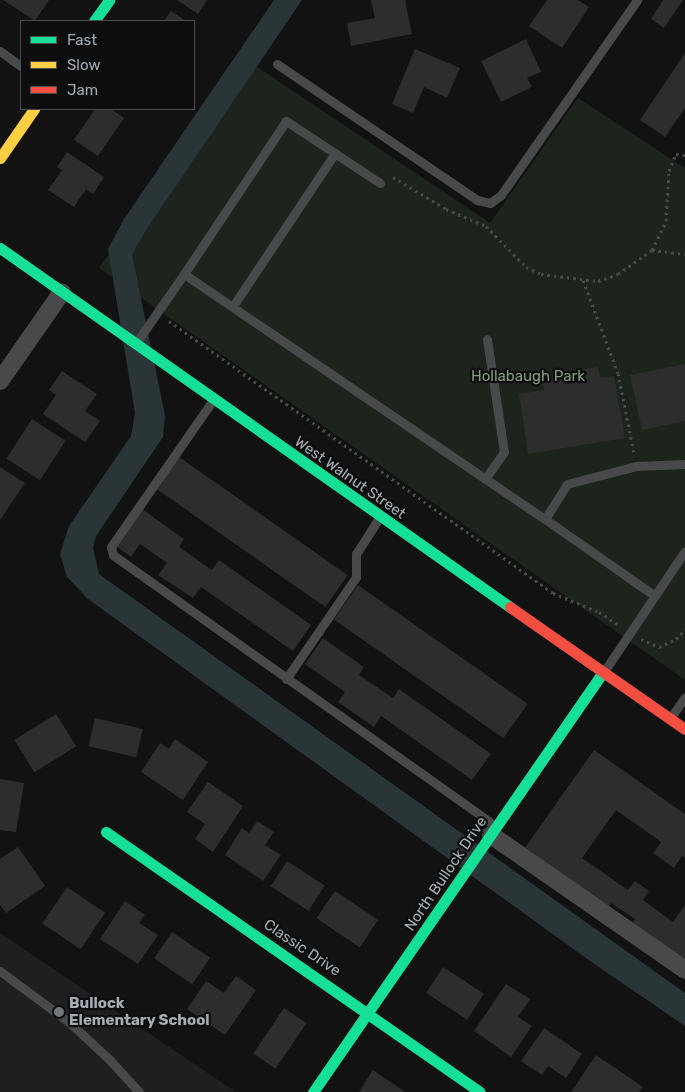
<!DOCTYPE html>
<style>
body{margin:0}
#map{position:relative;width:685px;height:1092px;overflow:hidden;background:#121213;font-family:Rubik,sans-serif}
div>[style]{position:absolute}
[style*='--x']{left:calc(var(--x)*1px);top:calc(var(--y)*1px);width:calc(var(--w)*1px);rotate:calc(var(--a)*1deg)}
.built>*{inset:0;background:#1f1f21}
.green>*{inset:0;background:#1d231d}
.water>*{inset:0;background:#2a3537}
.building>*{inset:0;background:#2d2d2e;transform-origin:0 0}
.path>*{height:3px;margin-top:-1.5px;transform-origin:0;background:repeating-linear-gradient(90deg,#484b4d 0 2.5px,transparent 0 6.5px)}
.lane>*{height:9px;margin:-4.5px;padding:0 4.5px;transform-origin:4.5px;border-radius:4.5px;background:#47494b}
.street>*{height:18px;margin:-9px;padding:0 9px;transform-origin:9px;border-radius:9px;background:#47494b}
.fast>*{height:11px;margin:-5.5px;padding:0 5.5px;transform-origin:5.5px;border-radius:5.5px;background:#16e098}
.slow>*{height:11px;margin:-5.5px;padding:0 5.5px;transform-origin:5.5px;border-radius:5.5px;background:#ffcf43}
.jam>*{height:11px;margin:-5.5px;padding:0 5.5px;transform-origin:5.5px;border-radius:5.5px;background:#f24e42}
.dots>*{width:14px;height:14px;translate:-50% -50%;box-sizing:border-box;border:2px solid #0d0d0e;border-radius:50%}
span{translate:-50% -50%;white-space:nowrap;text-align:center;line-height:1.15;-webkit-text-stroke:4.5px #0d0d0e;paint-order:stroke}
.park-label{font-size:15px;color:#839d7c}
.street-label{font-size:15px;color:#a4adb3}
.poi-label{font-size:15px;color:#a4adb3;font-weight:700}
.left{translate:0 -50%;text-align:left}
.legend{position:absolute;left:20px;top:20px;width:175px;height:90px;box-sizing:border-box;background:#0d0d0e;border:1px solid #494d50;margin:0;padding:6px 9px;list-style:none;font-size:15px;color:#a4adb3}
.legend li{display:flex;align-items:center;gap:10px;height:25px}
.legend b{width:25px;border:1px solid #494d50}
</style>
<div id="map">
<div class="built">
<div style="clip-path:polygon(0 933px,236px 1092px,0 1092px)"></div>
</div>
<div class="green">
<div style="clip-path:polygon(244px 58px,490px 223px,578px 98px,685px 168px,685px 680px,99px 268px)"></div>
</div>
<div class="water">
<div style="clip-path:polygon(274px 0,302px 0,146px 230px,132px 255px,165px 415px,163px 437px,96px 536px,93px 548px,99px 574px,685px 993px,685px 1026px,590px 961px,88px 599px,67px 577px,60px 554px,69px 526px,131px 436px,135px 413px,108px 249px,124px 219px)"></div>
</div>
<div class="building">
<div style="clip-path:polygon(3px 0,49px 0,35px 21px)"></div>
<div style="clip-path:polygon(177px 0,207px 0,198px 14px)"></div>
<div style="clip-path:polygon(371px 0,405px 0,412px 34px,351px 46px,347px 23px,375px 18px)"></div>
<div style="clip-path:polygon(547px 0,578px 0,589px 7px,562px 48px,529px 26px)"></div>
<div style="clip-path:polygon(663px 0,683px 0,664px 28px,651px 19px)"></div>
<div style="clip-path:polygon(171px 11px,186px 21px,164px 21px)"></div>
<div style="clip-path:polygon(526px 39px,541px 72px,527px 78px,532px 87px,501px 102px,481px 61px)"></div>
<div style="clip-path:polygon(415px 49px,460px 68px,447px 98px,424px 87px,413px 113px,392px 104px)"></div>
<div style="clip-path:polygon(685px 53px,685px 108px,665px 137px,640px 120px)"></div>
<div style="clip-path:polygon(95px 109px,111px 109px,124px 118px,98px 156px,74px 140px)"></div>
<div style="clip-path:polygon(67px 152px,104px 177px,93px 194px,86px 189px,74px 207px,48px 190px,62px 170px,57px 167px)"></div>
<div style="clip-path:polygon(685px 364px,685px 421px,642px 430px,630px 375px)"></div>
<div style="clip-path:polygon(598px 367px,600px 378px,614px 376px,625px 438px,528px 454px,519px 394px,544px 390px,542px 376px)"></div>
<div style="clip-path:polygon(62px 371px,97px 394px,85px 411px,100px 421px,85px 442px,43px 414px,56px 395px,49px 390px)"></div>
<div style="left:32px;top:419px;width:40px;height:47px;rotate:33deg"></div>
<div style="left:179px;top:457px;width:206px;height:39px;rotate:35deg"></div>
<div style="clip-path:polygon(0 467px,25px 483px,0 520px)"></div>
<div style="clip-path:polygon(142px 509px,184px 539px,179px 547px,212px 570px,219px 560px,311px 625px,293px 651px,201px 587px,193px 598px,158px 575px,167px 563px,140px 544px,131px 557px,116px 546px)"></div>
<div style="left:358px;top:585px;width:207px;height:42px;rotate:35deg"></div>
<div style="clip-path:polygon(323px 638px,364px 667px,359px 675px,393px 698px,399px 689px,491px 754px,472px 780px,381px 716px,374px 727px,338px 702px,345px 692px,305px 664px)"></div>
<div style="left:56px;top:714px;width:38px;height:49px;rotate:58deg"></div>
<div style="left:95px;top:718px;width:49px;height:29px;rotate:13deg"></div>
<div style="clip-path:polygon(175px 739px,208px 762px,183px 800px,141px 772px,160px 743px,169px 749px)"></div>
<div style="clip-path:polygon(594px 750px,685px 814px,685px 858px,682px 856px,674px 868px,653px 853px,661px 842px,616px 810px,582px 858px,628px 890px,635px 881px,649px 891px,643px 900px,673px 922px,685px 905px,685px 967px,629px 928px,635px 919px,611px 903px,605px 911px,522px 852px)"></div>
<div style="clip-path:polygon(0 779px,24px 783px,16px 832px,0 830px)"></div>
<div style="clip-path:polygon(208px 782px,243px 806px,213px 852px,195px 839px,205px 824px,187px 812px)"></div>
<div style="clip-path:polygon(257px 821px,274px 832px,265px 845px,281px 855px,263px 881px,225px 855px,242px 828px,249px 833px)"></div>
<div style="clip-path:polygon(18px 847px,45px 886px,6px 913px,0 905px,0 859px)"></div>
<div style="left:287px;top:861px;width:45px;height:30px;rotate:33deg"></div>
<div style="left:67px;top:887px;width:46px;height:44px;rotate:34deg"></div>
<div style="left:335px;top:891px;width:52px;height:33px;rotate:34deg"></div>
<div style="clip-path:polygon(125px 901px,145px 915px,139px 923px,158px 935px,138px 964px,100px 939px)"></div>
<div style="left:172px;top:932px;width:46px;height:32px;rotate:34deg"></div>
<div style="left:443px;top:967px;width:49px;height:31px;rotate:33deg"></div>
<div style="clip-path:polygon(236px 976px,256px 990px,225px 1035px,187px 1009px,206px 981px,224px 993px)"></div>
<div style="clip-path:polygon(506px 984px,530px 999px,518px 1017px,532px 1026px,511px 1057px,474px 1031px)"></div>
<div style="left:284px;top:1008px;width:27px;height:55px;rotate:34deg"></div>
<div style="clip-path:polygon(544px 1028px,582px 1054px,566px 1078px,548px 1066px,542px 1075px,521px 1061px)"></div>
<div style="clip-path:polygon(596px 1055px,643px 1087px,639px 1092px,571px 1092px)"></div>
<div style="clip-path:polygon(373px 1070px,405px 1092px,359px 1092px)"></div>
</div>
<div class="path">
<div style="--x:393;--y:177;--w:62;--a:31.1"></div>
<div style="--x:446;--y:209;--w:43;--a:23"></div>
<div style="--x:486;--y:226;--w:57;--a:45.7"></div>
<div style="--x:526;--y:267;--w:17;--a:25"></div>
<div style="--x:541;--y:274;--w:57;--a:7"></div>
<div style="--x:598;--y:281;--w:21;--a:-19"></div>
<div style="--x:618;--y:274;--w:42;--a:-35.2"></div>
<div style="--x:652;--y:250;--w:32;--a:-64"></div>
<div style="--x:666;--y:221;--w:50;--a:-86.6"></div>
<div style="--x:669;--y:171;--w:18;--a:-68"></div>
<div style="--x:676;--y:154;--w:9;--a:6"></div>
<div style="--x:652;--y:250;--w:33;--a:7"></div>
<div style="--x:583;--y:280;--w:99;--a:69.4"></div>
<div style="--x:618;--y:373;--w:82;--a:78.7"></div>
<div style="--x:169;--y:321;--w:471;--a:35.3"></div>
<div style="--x:553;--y:593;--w:50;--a:22.4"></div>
<div style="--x:599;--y:612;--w:24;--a:33"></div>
<div style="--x:641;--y:639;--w:20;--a:24"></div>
<div style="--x:659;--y:647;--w:19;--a:-25"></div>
<div style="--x:676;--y:639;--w:13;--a:-45"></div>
</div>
<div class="lane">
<div style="--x:0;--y:51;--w:26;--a:36"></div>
<div style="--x:277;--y:64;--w:242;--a:34.2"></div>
<div style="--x:477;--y:200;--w:13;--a:13"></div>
<div style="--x:490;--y:203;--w:14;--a:-36"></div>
<div style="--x:501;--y:195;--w:238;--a:-55.1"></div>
<div style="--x:380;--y:183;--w:113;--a:-146.6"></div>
<div style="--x:286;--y:121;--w:184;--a:123.7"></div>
<div style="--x:184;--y:274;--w:436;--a:34.2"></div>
<div style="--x:233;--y:306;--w:184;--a:-56.3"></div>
<div style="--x:136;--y:343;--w:84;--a:-55.2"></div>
<div style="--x:213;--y:400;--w:179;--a:124.8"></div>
<div style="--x:111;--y:547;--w:8;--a:76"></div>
<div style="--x:113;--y:555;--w:467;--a:35.3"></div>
<div style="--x:485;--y:479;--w:33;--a:-55"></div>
<div style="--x:504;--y:452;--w:114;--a:-98.6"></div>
<div style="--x:655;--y:596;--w:134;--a:-145"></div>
<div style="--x:545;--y:519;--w:41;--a:-57.8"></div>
<div style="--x:567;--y:484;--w:71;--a:-14.6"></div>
<div style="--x:636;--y:466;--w:49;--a:-2.3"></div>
<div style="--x:605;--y:670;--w:143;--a:-56.1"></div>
<div style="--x:286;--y:679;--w:124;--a:-55.5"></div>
<div style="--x:356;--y:577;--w:23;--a:-90"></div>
<div style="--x:356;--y:554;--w:43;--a:-57.4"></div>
<div style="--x:671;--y:717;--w:24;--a:-55"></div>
<div style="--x:0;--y:971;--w:86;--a:36.5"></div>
<div style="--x:69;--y:1022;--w:54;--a:42.8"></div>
<div style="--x:109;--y:1059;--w:45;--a:47.7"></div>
</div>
<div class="street">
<div style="--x:0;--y:381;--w:108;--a:-55.1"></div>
<div style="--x:491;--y:835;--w:236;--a:34.8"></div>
</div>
<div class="fast">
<div style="--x:94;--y:21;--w:26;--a:-54"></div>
<div style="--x:0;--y:248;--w:624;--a:35.14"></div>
<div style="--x:106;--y:832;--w:455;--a:34.8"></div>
<div style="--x:313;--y:1092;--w:510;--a:-55.38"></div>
</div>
<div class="slow">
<div style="--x:0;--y:158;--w:60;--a:-55.2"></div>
</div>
<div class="jam">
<div style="--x:510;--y:607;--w:213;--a:34.9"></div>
</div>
<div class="dots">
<div style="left:59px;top:1012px;background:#71777b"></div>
</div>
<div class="park-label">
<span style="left:528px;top:377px">Hollabaugh Park</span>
</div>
<div class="street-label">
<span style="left:350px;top:478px;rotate:35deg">West Walnut Street</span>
<span style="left:446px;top:874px;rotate:-56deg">North Bullock Drive</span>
<span style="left:302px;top:948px;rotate:34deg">Classic Drive</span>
</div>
<div class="poi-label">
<span class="left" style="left:69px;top:1012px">Bullock<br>Elementary School</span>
</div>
<ul class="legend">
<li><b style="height:6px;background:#16e098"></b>Fast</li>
<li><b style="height:6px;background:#ffcf43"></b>Slow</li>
<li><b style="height:6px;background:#f24e42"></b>Jam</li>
</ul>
</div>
